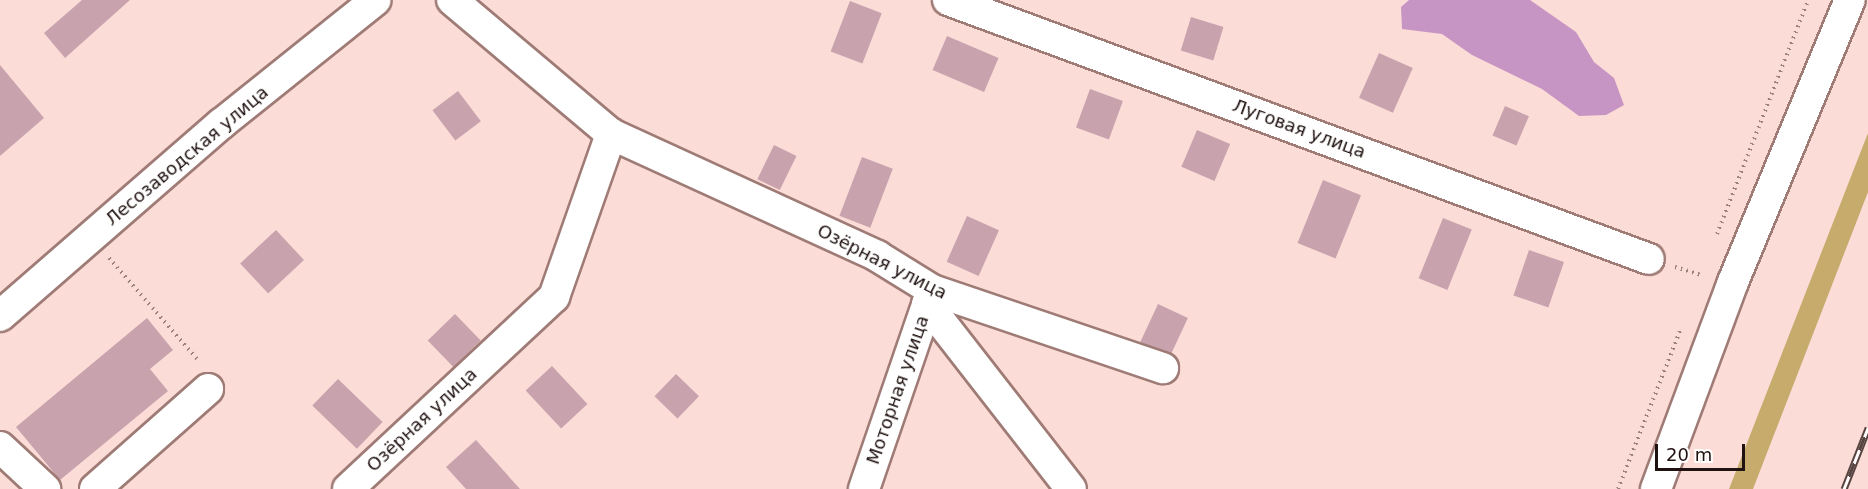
<!DOCTYPE html>
<meta charset="utf-8">
<style>
body{margin:0}
#map{position:relative;width:1868px;height:489px;overflow:hidden;background:#fcdcd7;font-family:"DejaVu Sans",sans-serif}
div>[style]{position:absolute}
[style*='--x']{left:calc(var(--x)*1px);top:calc(var(--y)*1px);width:calc(var(--w)*1px);rotate:calc(var(--a)*1deg)}
.forest>*{inset:0;background:#c6ab6d}
.water>*{inset:0;background:#c795c3}
.building>*{inset:0;background:#c8a3ae;transform-origin:0 0}
.path>*{height:4px;margin-top:-2px;transform-origin:0;background:repeating-linear-gradient(90deg,#99827e 0 1.5px,transparent 0 6px)}
.roads{filter:drop-shadow(2px 0 #9f7b76) drop-shadow(-2px 0 #9f7b76) drop-shadow(0 2px #9f7b76) drop-shadow(0 -2px #9f7b76)}
.minor>*{height:30px;margin:-15px;padding:0 15px;transform-origin:15px;border-radius:15px;background:#fff}
.rail>*{height:7px;margin-top:-3.5px;transform-origin:0;background:repeating-linear-gradient(90deg,#fff 0 14px,#564441 0 28px);box-sizing:border-box;border-block:2px solid #564441}
span{translate:-50% -50%;white-space:nowrap;text-align:center;line-height:1.15;-webkit-text-stroke:4.5px #fff;paint-order:stroke}
.street-label{font-size:18px;color:#1f1210}
.scale{position:absolute;left:1655px;top:444px;width:90px;height:27px;box-sizing:border-box;border:3px solid #1f1210;border-top:0;padding-left:8px;font-size:18px;line-height:21px;white-space:nowrap;color:#1f1210;-webkit-text-stroke:4px #fff;paint-order:stroke}
</style>
<div id="map">
<div class="forest">
<div style="clip-path:polygon(1868px 133px,1868px 192px,1753px 489px,1729px 489px)"></div>
</div>
<div class="water">
<div style="clip-path:polygon(1409px 0,1530px 0,1576px 32px,1594px 62px,1614px 78px,1624px 105px,1606px 115px,1579px 116px,1542px 89px,1472px 55px,1442px 34px,1402px 29px,1401px 7px)"></div>
</div>
<div class="building">
<div style="clip-path:polygon(82px 0,130px 0,65px 58px,44px 33px)"></div>
<div style="left:850px;top:1px;width:34px;height:54px;rotate:21deg"></div>
<div style="left:1191px;top:17px;width:34px;height:35px;rotate:17deg"></div>
<div style="left:947px;top:36px;width:56px;height:37px;rotate:23deg"></div>
<div style="left:1379px;top:53px;width:37px;height:49px;rotate:24deg"></div>
<div style="clip-path:polygon(0 65px,44px 118px,0 156px)"></div>
<div style="left:1090px;top:89px;width:35px;height:41px;rotate:20deg"></div>
<div style="left:458px;top:91px;width:38px;height:32px;rotate:53deg"></div>
<div style="left:1505px;top:106px;width:26px;height:32px;rotate:23deg"></div>
<div style="left:1197px;top:130px;width:36px;height:40px;rotate:23deg"></div>
<div style="left:774px;top:145px;width:25px;height:38px;rotate:26deg"></div>
<div style="left:862px;top:157px;width:33px;height:63px;rotate:21deg"></div>
<div style="left:1323px;top:180px;width:41px;height:68px;rotate:22deg"></div>
<div style="left:967px;top:216px;width:35px;height:50px;rotate:24deg"></div>
<div style="left:1443px;top:218px;width:31px;height:65px;rotate:22deg"></div>
<div style="left:276px;top:230px;width:41px;height:49px;rotate:47deg"></div>
<div style="left:1529px;top:250px;width:37px;height:48px;rotate:19deg"></div>
<div style="left:1158px;top:304px;width:33px;height:42px;rotate:25deg"></div>
<div style="left:455px;top:314px;width:37px;height:38px;rotate:46deg"></div>
<div style="clip-path:polygon(147px 318px,173px 350px,150px 369px,168px 391px,60px 480px,16px 427px)"></div>
<div style="left:552px;top:366px;width:52px;height:36px;rotate:47deg"></div>
<div style="left:676px;top:374px;width:32px;height:31px;rotate:44deg"></div>
<div style="left:338px;top:379px;width:62px;height:37px;rotate:44deg"></div>
<div style="clip-path:polygon(476px 440px,520px 489px,466px 489px,446px 467px)"></div>
</div>
<div class="path">
<div style="--x:1717;--y:234;--w:251;--a:-68.7"></div>
<div style="--x:109;--y:258;--w:137;--a:48.9"></div>
<div style="--x:1675;--y:267;--w:28;--a:17"></div>
<div style="--x:1618;--y:489;--w:173;--a:-68.6"></div>
</div>
<div class="roads">
<div class="minor">
<div style="--x:452;--y:0;--w:208;--a:40.1"></div>
<div style="--x:611;--y:134;--w:293;--a:24.6"></div>
<div style="--x:877;--y:256;--w:65;--a:31.7"></div>
<div style="--x:932;--y:290;--w:244;--a:18.7"></div>
<div style="--x:948;--y:0;--w:747;--a:20.28"></div>
<div style="--x:927;--y:304;--w:234;--a:52.1"></div>
<div style="--x:0;--y:316;--w:293;--a:-41"></div>
<div style="--x:221;--y:124;--w:198;--a:-38.7"></div>
<div style="--x:0;--y:447;--w:62;--a:43"></div>
<div style="--x:95;--y:489;--w:151;--a:-41.5"></div>
<div style="--x:348;--y:489;--w:282;--a:-43"></div>
<div style="--x:554;--y:297;--w:173;--a:-70.7"></div>
<div style="--x:864;--y:489;--w:210;--a:-71.1"></div>
<div style="--x:1656;--y:489;--w:221;--a:-69.6"></div>
<div style="--x:1733;--y:282;--w:305;--a:-67.5"></div>
</div>
</div>
<div class="rail">
<div style="--x:1844;--y:489;--w:66;--a:-68.5"></div>
</div>
<div class="street-label">
<span style="left:1299px;top:129px;rotate:20deg">Луговая улица</span>
<span style="left:187px;top:156px;rotate:-40deg">Лесозаводская улица</span>
<span style="left:882px;top:262px;rotate:27deg">Озёрная улица</span>
<span style="left:898px;top:390px;rotate:-71deg">Моторная улица</span>
<span style="left:422px;top:420px;rotate:-43deg">Озёрная улица</span>
</div>
<div class="scale">20 m</div>
</div>
